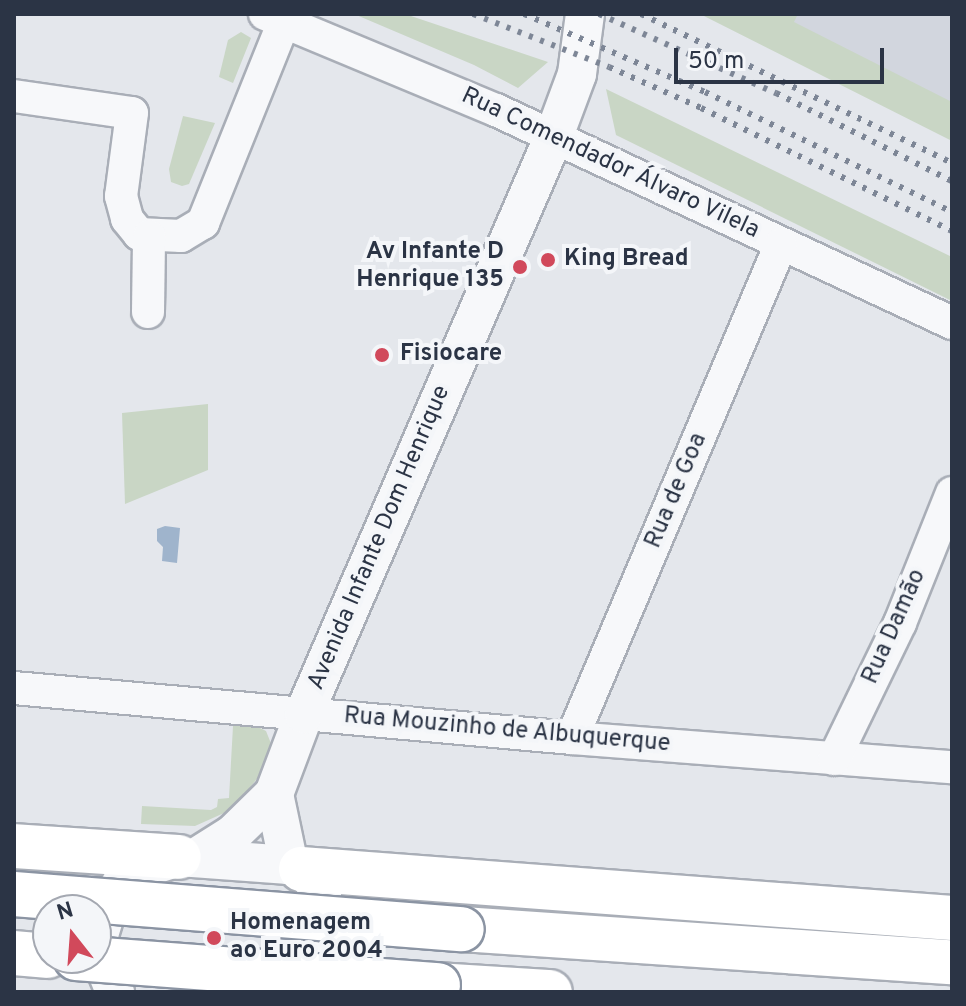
<!DOCTYPE html>
<meta charset="utf-8">
<style>
body{margin:0}
#map{position:relative;width:966px;height:1006px;overflow:hidden;background:#e4e7ec;font-family:Overpass,sans-serif}
div>[style]{position:absolute}
[style*='--x']{left:calc(var(--x)*1px);top:calc(var(--y)*1px);width:calc(var(--w)*1px);rotate:calc(var(--a)*1deg)}
.built>*{inset:0;background:#d2d6de}
.green>*{inset:0;background:#c9d6c5}
.water>*{inset:0;background:#9fb4cc}
.roads{filter:drop-shadow(2px 0 #a9aeb7) drop-shadow(-2px 0 #a9aeb7) drop-shadow(0 2px #a9aeb7) drop-shadow(0 -2px #a9aeb7)}
.minor>*{height:32px;margin:-16px;padding:0 16px;transform-origin:16px;border-radius:16px;background:#f7f8fa}
.tertiary>*{height:38px;margin:-19px;padding:0 19px;transform-origin:19px;border-radius:19px;background:#f7f8fa}
.trunk>*{height:44px;margin:-22px;padding:0 22px;transform-origin:22px;border-radius:22px;background:#fff}
.rail>*{height:6px;margin-top:-3px;transform-origin:0;background:repeating-linear-gradient(90deg,#7d8696 0 4px,transparent 0 12px)}
.bridges{filter:drop-shadow(2px 0 #8b94a3) drop-shadow(-2px 0 #8b94a3) drop-shadow(0 2px #8b94a3) drop-shadow(0 -2px #8b94a3)}
.trunk-bridge>*{height:44px;margin:-22px;padding:0 22px;transform-origin:22px;border-radius:22px;background:#fff}
.dots>*{width:22px;height:22px;translate:-50% -50%;box-sizing:border-box;border:4px solid #f4f6f9;border-radius:50%}
span{translate:-50% -50%;white-space:nowrap;text-align:center;line-height:1.15;-webkit-text-stroke:8px #f4f6f9;paint-order:stroke}
.street-label{font-size:24px;color:#2b3445}
.poi-label{font-size:24px;color:#2b3445;font-weight:700}
.right{translate:-100% -50%;text-align:right}
.left{translate:0 -50%;text-align:left}
.frame{position:absolute;inset:0;border:16px solid #2b3445;pointer-events:none}
.north{position:absolute;left:32px;top:894px;width:80px;height:80px;box-sizing:border-box;background:#f4f6f9;border:2px solid #a4a8b1;border-radius:50%;rotate:343deg;font-size:22px;font-weight:700;line-height:32px;text-align:center;color:#2b3445}
.north::after{content:'';display:block;margin:auto;width:28px;height:36px;background:#d1495b;clip-path:polygon(50% 0,100% 100%,50% 72%,0 100%)}
.scale{position:absolute;left:674px;top:48px;width:210px;height:36px;box-sizing:border-box;border:4px solid #2b3445;border-top:0;padding-left:10px;font-size:24px;line-height:28px;white-space:nowrap;color:#2b3445;-webkit-text-stroke:6px #f4f6f9;paint-order:stroke}
</style>
<div id="map">
<div class="built">
<div style="clip-path:polygon(722px 14px,952px 14px,952px 126px)"></div>
</div>
<div class="green">
<div style="clip-path:polygon(354px 14px,405px 14px,548px 62px,518px 88px,474px 65px)"></div>
<div style="clip-path:polygon(700px 14px,798px 14px,794px 22px,952px 102px,952px 141px)"></div>
<div style="clip-path:polygon(241px 32px,251px 38px,233px 83px,219px 77px,228px 40px)"></div>
<div style="clip-path:polygon(606px 89px,952px 257px,952px 301px,616px 135px)"></div>
<div style="clip-path:polygon(183px 116px,215px 123px,189px 184px,182px 186px,171px 182px,169px 169px)"></div>
<div style="clip-path:polygon(208px 404px,208px 470px,125px 504px,122px 413px)"></div>
<div style="clip-path:polygon(233px 726px,256px 726px,266px 731px,272px 746px,268px 765px,233px 809px,195px 826px,141px 824px,142px 806px,211px 810px,217px 807px,218px 799px,229px 798px)"></div>
</div>
<div class="water">
<div style="clip-path:polygon(165px 526px,180px 528px,177px 563px,162px 561px,163px 547px,157px 541px,157px 529px)"></div>
</div>
<div class="roads">
<div class="minor">
<div style="--x:265;--y:14;--w:250;--a:22.6"></div>
<div style="--x:496;--y:110;--w:503;--a:25.04"></div>
<div style="--x:14;--y:96;--w:119;--a:8.2"></div>
<div style="--x:132;--y:113;--w:84;--a:97.5"></div>
<div style="--x:121;--y:196;--w:24;--a:75"></div>
<div style="--x:127;--y:219;--w:19;--a:51"></div>
<div style="--x:139;--y:234;--w:42;--a:2.7"></div>
<div style="--x:181;--y:236;--w:26;--a:-31"></div>
<div style="--x:203;--y:223;--w:218;--a:-68.1"></div>
<div style="--x:148;--y:312;--w:76;--a:-89.2"></div>
<div style="--x:14;--y:688;--w:560;--a:5.12"></div>
<div style="--x:572;--y:738;--w:381;--a:4.4"></div>
<div style="--x:572;--y:738;--w:536;--a:-67.07"></div>
<div style="--x:834;--y:759;--w:151;--a:-64.1"></div>
<div style="--x:900;--y:623;--w:140;--a:-68.2"></div>
</div>
<div class="tertiary">
<div style="--x:274;--y:794;--w:73;--a:78.1"></div>
<div style="--x:195;--y:858;--w:45;--a:-32.3"></div>
<div style="--x:233;--y:834;--w:57;--a:-44.3"></div>
<div style="--x:274;--y:794;--w:85;--a:-69.4"></div>
<div style="--x:304;--y:714;--w:630;--a:-66.61"></div>
<div style="--x:554;--y:136;--w:66;--a:-69.6"></div>
<div style="--x:577;--y:74;--w:61;--a:-82.4"></div>
<div style="--x:115;--y:992;--w:37;--a:-112"></div>
<div style="--x:101;--y:958;--w:23;--a:-95"></div>
<div style="--x:99;--y:935;--w:38;--a:-73"></div>
<div style="--x:110;--y:899;--w:19;--a:-54"></div>
<div style="--x:121;--y:884;--w:23;--a:-38"></div>
<div style="--x:139;--y:870;--w:42;--a:-18"></div>
<div style="--x:179;--y:857;--w:110;--a:4.2"></div>
<div style="--x:289;--y:865;--w:13;--a:18"></div>
<div style="--x:301;--y:869;--w:16;--a:43"></div>
<div style="--x:313;--y:880;--w:19;--a:62"></div>
<div style="--x:322;--y:897;--w:26;--a:79"></div>
<div style="--x:327;--y:923;--w:45;--a:99"></div>
<div style="--x:320;--y:967;--w:29;--a:119"></div>
</div>
<div class="trunk">
<div style="--x:14;--y:846;--w:165;--a:3.8"></div>
<div style="--x:301;--y:869;--w:653;--a:4.3"></div>
<div style="--x:462;--y:929;--w:491;--a:3.9"></div>
<div style="--x:14;--y:953;--w:34;--a:5"></div>
<div style="--x:438;--y:985;--w:112;--a:3.6"></div>
</div>
</div>
<div class="rail">
<div style="--x:473;--y:14;--w:146;--a:21.3"></div>
<div style="--x:609;--y:67;--w:101;--a:24"></div>
<div style="--x:701;--y:108;--w:280;--a:26.1"></div>
<div style="--x:524;--y:14;--w:197;--a:23.3"></div>
<div style="--x:705;--y:92;--w:275;--a:25.9"></div>
<div style="--x:599;--y:14;--w:194;--a:24.1"></div>
<div style="--x:776;--y:93;--w:197;--a:26.6"></div>
<div style="--x:641;--y:14;--w:345;--a:25.6"></div>
</div>
<div class="bridges">
<div class="trunk-bridge">
<div style="--x:14;--y:894;--w:449;--a:4.5"></div>
<div style="--x:76;--y:958;--w:363;--a:4.3"></div>
</div>
</div>
<div class="dots">
<div style="left:548px;top:260px;background:#d1495b"></div>
<div style="left:520px;top:267px;background:#d1495b"></div>
<div style="left:382px;top:355px;background:#d1495b"></div>
<div style="left:214px;top:938px;background:#d1495b"></div>
</div>
<div class="street-label">
<span style="left:610px;top:164px;rotate:25deg">Rua Comendador Álvaro Vilela</span>
<span style="left:677px;top:491px;rotate:-67deg">Rua de Goa</span>
<span style="left:380px;top:538px;rotate:-67deg">Avenida Infante Dom Henrique</span>
<span style="left:895px;top:627px;rotate:-66deg">Rua Damão</span>
<span style="left:507px;top:731px;rotate:5deg">Rua Mouzinho de Albuquerque</span>
</div>
<div class="poi-label">
<span class="right" style="left:504px;top:267px">Av Infante D<br>Henrique 135</span>
<span class="left" style="left:564px;top:260px">King Bread</span>
<span class="left" style="left:400px;top:355px">Fisiocare</span>
<span class="left" style="left:230px;top:938px">Homenagem<br>ao Euro 2004</span>
</div>
<div class="frame"></div>
<div class="north">N</div>
<div class="scale">50 m</div>
</div>
